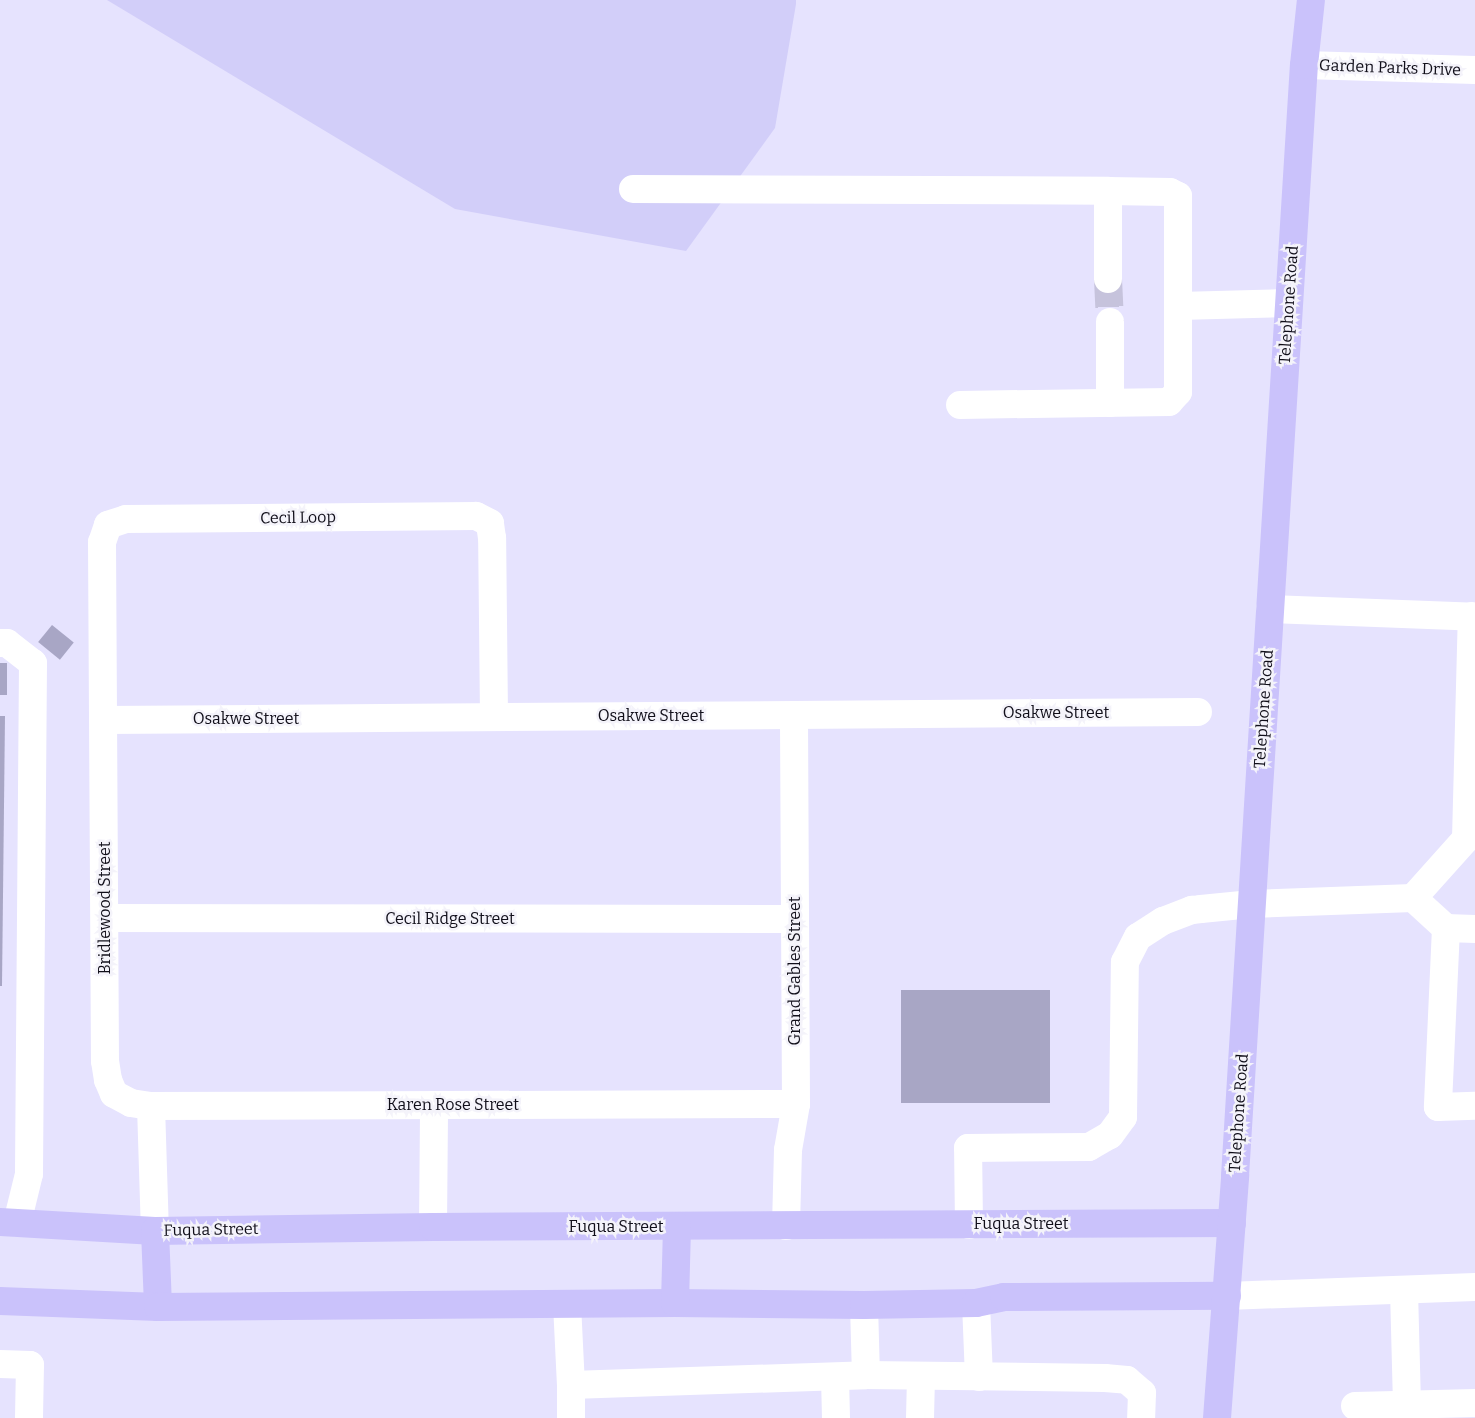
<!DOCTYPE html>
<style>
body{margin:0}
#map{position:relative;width:1475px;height:1418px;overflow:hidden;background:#e6e3fe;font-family:Bitter,serif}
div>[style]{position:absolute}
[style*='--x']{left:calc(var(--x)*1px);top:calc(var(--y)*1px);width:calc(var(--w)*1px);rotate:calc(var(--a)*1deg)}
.green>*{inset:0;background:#d2cef9}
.building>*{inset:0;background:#a8a6c5;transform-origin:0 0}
.minor-tunnel>*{height:28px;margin-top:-14px;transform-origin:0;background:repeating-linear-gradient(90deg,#c6c3dc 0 28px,transparent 0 42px)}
.minor>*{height:28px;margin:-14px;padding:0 14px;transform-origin:14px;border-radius:14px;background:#fff}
.major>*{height:28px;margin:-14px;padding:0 14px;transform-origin:14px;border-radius:14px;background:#cac2fb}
span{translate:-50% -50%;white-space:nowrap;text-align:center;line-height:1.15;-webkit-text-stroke:5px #f4f3fa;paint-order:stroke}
.street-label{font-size:16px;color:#100e19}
</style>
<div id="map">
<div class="green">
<div style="clip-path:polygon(107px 0,796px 0,796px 4px,775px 128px,686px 251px,455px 209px)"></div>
</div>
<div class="building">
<div style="left:52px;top:625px;width:28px;height:22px;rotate:39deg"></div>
<div style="left:0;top:663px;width:7px;height:32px"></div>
<div style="clip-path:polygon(0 716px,5px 716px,2px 986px,0 986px)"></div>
<div style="left:901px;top:990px;width:149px;height:113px"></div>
</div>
<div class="minor-tunnel">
<div style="--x:1108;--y:279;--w:43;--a:87.3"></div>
</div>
<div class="minor">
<div style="--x:1304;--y:65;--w:171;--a:1.7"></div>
<div style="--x:633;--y:189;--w:475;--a:0.2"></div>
<div style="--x:1108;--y:191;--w:62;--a:0.9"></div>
<div style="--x:1170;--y:192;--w:9;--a:27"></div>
<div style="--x:1178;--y:196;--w:196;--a:90"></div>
<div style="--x:1178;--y:392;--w:13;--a:132"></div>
<div style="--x:1169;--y:402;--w:209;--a:179.2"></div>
<div style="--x:1108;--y:191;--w:88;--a:90"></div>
<div style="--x:1179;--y:306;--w:110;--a:-1.6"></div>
<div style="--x:1110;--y:322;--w:81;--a:90"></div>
<div style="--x:1270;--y:609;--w:205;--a:2.2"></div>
<div style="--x:0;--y:643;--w:7;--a:0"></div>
<div style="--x:7;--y:643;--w:33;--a:38"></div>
<div style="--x:33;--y:663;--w:511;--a:90.45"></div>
<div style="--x:29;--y:1174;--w:50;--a:103.8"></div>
<div style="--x:494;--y:717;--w:179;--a:-90.6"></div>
<div style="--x:492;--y:538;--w:15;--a:-98"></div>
<div style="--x:490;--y:523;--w:16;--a:-153"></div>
<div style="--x:476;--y:516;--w:350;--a:179.5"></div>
<div style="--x:126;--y:519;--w:19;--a:162"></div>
<div style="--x:108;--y:525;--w:18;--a:109"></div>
<div style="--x:102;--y:542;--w:519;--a:89.67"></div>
<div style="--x:105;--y:1061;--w:19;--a:81"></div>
<div style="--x:108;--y:1080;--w:15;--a:67"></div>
<div style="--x:114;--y:1094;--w:19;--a:28"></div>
<div style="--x:131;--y:1103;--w:20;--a:9"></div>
<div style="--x:151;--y:1106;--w:645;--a:-0.18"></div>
<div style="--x:104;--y:720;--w:1094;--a:-0.42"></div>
<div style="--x:1413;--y:898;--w:79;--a:-48.1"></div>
<div style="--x:1466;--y:839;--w:223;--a:-88.5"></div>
<div style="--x:105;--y:918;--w:690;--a:0.08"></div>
<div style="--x:1446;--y:928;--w:179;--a:92.6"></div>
<div style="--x:1438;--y:1107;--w:37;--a:-2"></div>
<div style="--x:151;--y:1106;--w:125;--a:88.2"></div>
<div style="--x:969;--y:1225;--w:77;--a:-90.7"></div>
<div style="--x:968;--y:1148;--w:121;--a:-0.5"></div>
<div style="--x:1089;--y:1147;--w:24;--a:-30"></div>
<div style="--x:1110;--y:1135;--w:22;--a:-54"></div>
<div style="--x:1123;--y:1117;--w:155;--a:-89.3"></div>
<div style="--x:1125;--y:962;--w:28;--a:-63"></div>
<div style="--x:1138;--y:937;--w:30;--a:-33"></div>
<div style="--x:1163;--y:921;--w:31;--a:-21"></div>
<div style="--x:1192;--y:910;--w:9;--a:-6"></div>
<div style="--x:1201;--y:909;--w:51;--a:-5.6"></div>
<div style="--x:1252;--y:904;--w:161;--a:-2.1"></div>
<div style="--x:1413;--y:898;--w:45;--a:42.3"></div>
<div style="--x:1446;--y:928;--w:29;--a:2"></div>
<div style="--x:786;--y:1226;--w:76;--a:-88.5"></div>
<div style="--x:788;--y:1150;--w:47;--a:-80.1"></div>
<div style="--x:796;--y:1104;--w:389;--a:-90.3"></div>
<div style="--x:433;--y:1227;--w:122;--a:-89.5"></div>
<div style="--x:1404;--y:1290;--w:115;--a:88.5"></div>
<div style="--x:1227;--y:1296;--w:248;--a:-2.1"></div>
<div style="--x:976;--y:1303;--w:74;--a:87.7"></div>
<div style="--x:567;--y:1304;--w:81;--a:87.2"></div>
<div style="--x:571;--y:1385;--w:295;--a:-1.9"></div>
<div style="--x:866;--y:1375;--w:239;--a:0.7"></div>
<div style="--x:1105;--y:1378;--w:22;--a:5"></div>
<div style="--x:1127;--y:1380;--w:20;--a:41"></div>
<div style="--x:1142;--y:1393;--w:25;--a:92"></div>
<div style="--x:864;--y:1305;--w:70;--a:88.4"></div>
<div style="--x:0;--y:1364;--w:30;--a:2"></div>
<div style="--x:30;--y:1365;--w:53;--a:91.1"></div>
<div style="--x:835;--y:1377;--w:41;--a:88.6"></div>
<div style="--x:1355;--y:1406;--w:120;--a:-1.4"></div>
<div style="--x:571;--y:1418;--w:33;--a:-90"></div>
<div style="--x:920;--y:1418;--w:42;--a:-88.6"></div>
</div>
<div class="major">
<div style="--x:0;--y:1222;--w:155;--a:3.3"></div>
<div style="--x:155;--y:1231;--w:278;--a:-0.8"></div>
<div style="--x:433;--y:1227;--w:799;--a:-0.29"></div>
<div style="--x:155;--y:1231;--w:76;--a:87.7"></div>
<div style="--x:0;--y:1301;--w:158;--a:2.2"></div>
<div style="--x:158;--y:1307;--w:517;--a:-0.44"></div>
<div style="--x:675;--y:1303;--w:189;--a:0.6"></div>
<div style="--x:864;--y:1305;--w:112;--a:-1"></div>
<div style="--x:976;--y:1303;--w:29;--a:-12"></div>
<div style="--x:1004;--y:1297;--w:223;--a:-0.3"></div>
<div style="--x:675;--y:1303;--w:77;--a:-88.5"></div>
<div style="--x:1217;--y:1418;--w:243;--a:-85.7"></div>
<div style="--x:1235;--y:1176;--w:1113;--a:-86.45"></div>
<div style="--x:1304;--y:65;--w:65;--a:-83.9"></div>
</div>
<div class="street-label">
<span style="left:1390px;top:68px;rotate:2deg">Garden Parks Drive</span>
<span style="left:1289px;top:305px;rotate:-86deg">Telephone Road</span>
<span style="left:298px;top:518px;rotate:-1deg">Cecil Loop</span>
<span style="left:1264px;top:709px;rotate:-86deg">Telephone Road</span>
<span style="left:1056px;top:713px">Osakwe Street</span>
<span style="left:651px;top:716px">Osakwe Street</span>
<span style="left:246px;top:719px">Osakwe Street</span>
<span style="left:105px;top:908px;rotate:-90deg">Bridlewood Street</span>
<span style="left:450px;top:919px">Cecil Ridge Street</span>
<span style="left:795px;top:971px;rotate:-90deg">Grand Gables Street</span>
<span style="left:453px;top:1105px">Karen Rose Street</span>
<span style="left:1239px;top:1113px;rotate:-86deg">Telephone Road</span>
<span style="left:1021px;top:1224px">Fuqua Street</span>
<span style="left:616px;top:1227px">Fuqua Street</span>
<span style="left:211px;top:1230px;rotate:-1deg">Fuqua Street</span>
</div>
</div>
